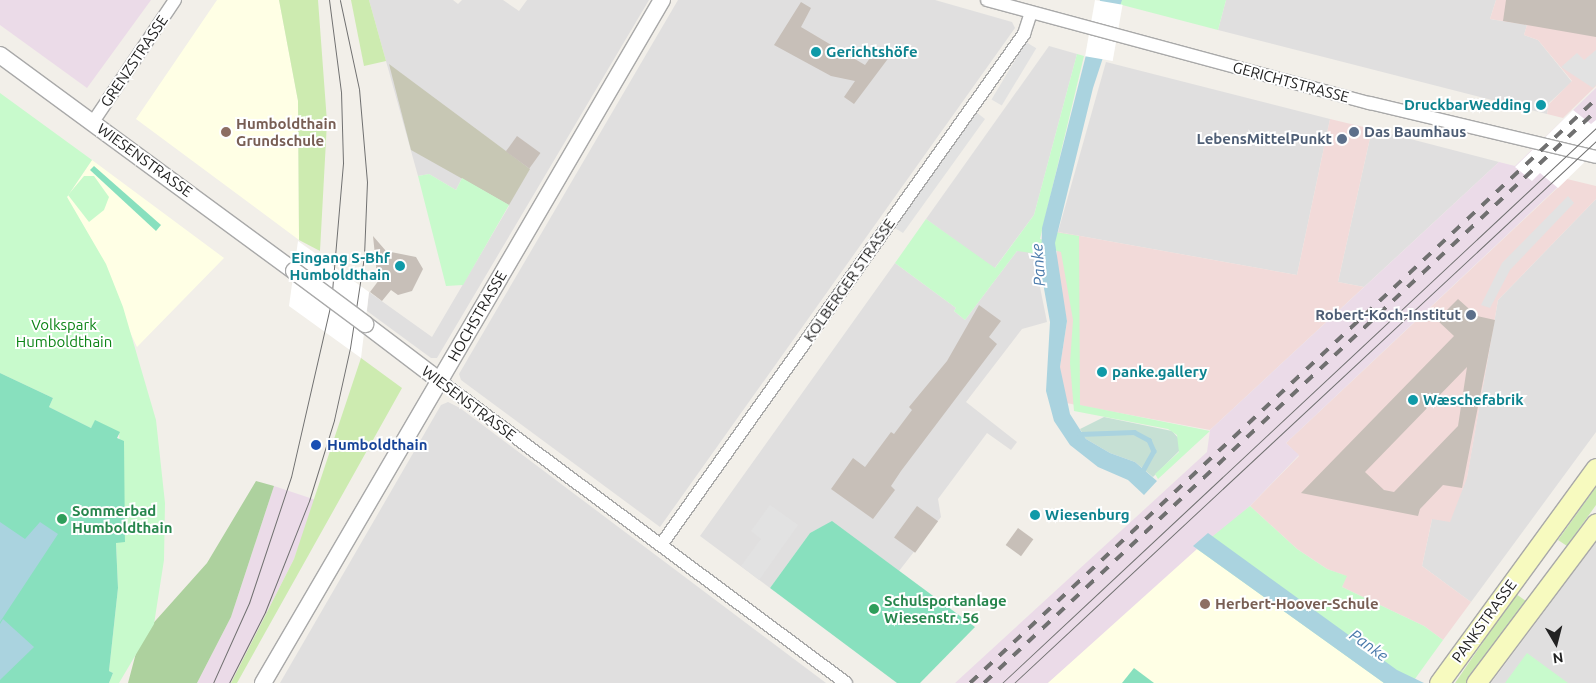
<!DOCTYPE html>
<meta charset="utf-8">
<style>
body{margin:0}
#map{position:relative;width:1596px;height:683px;overflow:hidden;background:#f2efe9;font-family:Ubuntu,sans-serif}
div>[style]{position:absolute}
[style*='--x']{left:calc(var(--x)*1px);top:calc(var(--y)*1px);width:calc(var(--w)*1px);rotate:calc(var(--a)*1deg)}
.residential>*{inset:0;background:#e0dfdf}
.commercial>*{inset:0;background:#f2dad9}
.industrial>*{inset:0;background:#ebdbe8}
.education>*{inset:0;background:#ffffe5}
.construction>*{inset:0;background:#c7c7b4}
.grass>*{inset:0;background:#cdebb0}
.forest>*{inset:0;background:#add19e}
.wetland>*{inset:0;background:#c6e0d4}
.park>*{inset:0;background:#c8facc}
.pitch>*{inset:0;background:#88e0be}
.parking>*{inset:0;background:#e2e2e2;transform-origin:0 0}
.water>*{inset:0;background:#aad3df}
.pier>*{inset:0;background:#fff;transform-origin:0 0}
.stream>*{height:4.5px;margin:-2.25px;padding:0 2.25px;transform-origin:2.25px;border-radius:2.25px;background:#aad3df}
.building>*{inset:0;background:#c7bfb8;transform-origin:0 0}
.roads{filter:drop-shadow(1px 0 #a9a9a9) drop-shadow(-1px 0 #a9a9a9) drop-shadow(0 1px #a9a9a9) drop-shadow(0 -1px #a9a9a9)}
.minor>*{height:12px;margin:-6px;padding:0 6px;transform-origin:6px;border-radius:6px;background:#fff}
.tertiary>*{height:16px;margin:-8px;padding:0 8px;transform-origin:8px;border-radius:8px;background:#fff}
.secondary>*{height:19px;margin:-9.5px;padding:0 9.5px;transform-origin:9.5px;border-radius:9.5px;background:#f7fabf}
.tram>*{height:1px;margin:-0.5px;padding:0 0.5px;transform-origin:0.5px;border-radius:0.5px;background:#707070}
.rail>*{height:4px;margin-top:-2px;transform-origin:0;background:repeating-linear-gradient(90deg,#707070 0 10px,transparent 0 20px)}
.bridges{filter:drop-shadow(1px 0 #a9a9a9) drop-shadow(-1px 0 #a9a9a9) drop-shadow(0 1px #a9a9a9) drop-shadow(0 -1px #a9a9a9)}
.tertiary-bridge>*{height:16px;margin:-8px;padding:0 8px;transform-origin:8px;border-radius:8px;background:#fff}
.dots>*{width:14px;height:14px;translate:-50% -50%;box-sizing:border-box;border:2px solid #fff;border-radius:50%}
span{translate:-50% -50%;white-space:nowrap;text-align:center;line-height:1.15;-webkit-text-stroke:4px #fff;paint-order:stroke}
.culture-label{font-size:15px;color:#0d838f;font-weight:700}
.left{translate:0 -50%;text-align:left}
.right{translate:-100% -50%;text-align:right}
.street-label{font-size:15px;color:#222}
.education-label{font-size:15px;color:#785e54;font-weight:700}
.service-label{font-size:15px;color:#4e5e75;font-weight:700}
.park-label{font-size:15px;color:#0c8416}
.transit-label{font-size:15px;color:#164399;font-weight:700}
.leisure-label{font-size:15px;color:#27864d;font-weight:700}
.water-label{font-size:16px;color:#4a7aab;font-style:italic}
.north{position:absolute;left:1531px;top:618px;width:50px;height:50px;-webkit-text-stroke:4px #fff;paint-order:stroke;rotate:172deg;font-size:14px;font-weight:700;line-height:20px;text-align:center;color:#222}
.north::after{content:'';display:block;margin:auto;width:18px;height:22px;background:#222;clip-path:polygon(50% 0,100% 100%,50% 72%,0 100%)}
</style>
<div id="map">
<div class="residential">
<div style="clip-path:polygon(369px 0,453px 0,458px 4px,462px 0,503px 0,519px 11px,527px 0,649px 0,437px 358px,431px 358px,367px 311px,369px 292px,432px 337px,509px 206px,462px 178px,456px 190px,429px 174px,418px 176px)"></div>
<div style="clip-path:polygon(678px 0,935px 0,1012px 22px,1015px 28px,660px 527px,461px 380px,459px 374px)"></div>
<div style="clip-path:polygon(1226px 0,1496px 0,1490px 19px,1527px 25px,1524px 35px,1538px 40px,1572px 82px,1549px 103px,1547px 114px,1218px 30px)"></div>
<div style="clip-path:polygon(1049px 46px,1077px 54px,1034px 215px,994px 269px,926px 219px)"></div>
<div style="clip-path:polygon(1106px 62px,1330px 119px,1297px 275px,1058px 232px)"></div>
<div style="clip-path:polygon(1372px 129px,1499px 162px,1364px 287px,1338px 282px)"></div>
<div style="clip-path:polygon(1596px 199px,1596px 432px,1471px 602px,1422px 566px,1432px 519px,1462px 490px,1467px 477px,1498px 300px)"></div>
<div style="clip-path:polygon(1026px 250px,1033px 252px,1047px 322px,1022px 329px,966px 402px,1017px 442px,1011px 450px,987px 433px,938px 499px,941px 517px,899px 571px,832px 522px,810px 533px,770px 588px,700px 536px,895px 263px,956px 308px,954px 311px,965px 320px,1017px 251px)"></div>
<div style="clip-path:polygon(448px 402px,460px 408px,826px 683px,280px 683px,441px 405px)"></div>
<div style="clip-path:polygon(1596px 541px,1596px 683px,1491px 683px,1558px 593px)"></div>
</div>
<div class="commercial">
<div style="clip-path:polygon(1496px 0,1596px 0,1596px 86px,1563px 118px,1547px 114px,1549px 104px,1572px 81px,1538px 40px,1524px 35px,1527px 25px,1490px 19px)"></div>
<div style="clip-path:polygon(1330px 119px,1372px 129px,1338px 282px,1364px 287px,1210px 430px,1061px 402px,1060px 367px,1067px 321px,1056px 270px,1058px 232px,1297px 275px)"></div>
<div style="clip-path:polygon(1567px 179px,1596px 186px,1596px 199px,1498px 300px,1467px 478px,1450px 522px,1432px 519px,1422px 566px,1471px 602px,1443px 640px,1424px 626px,1342px 587px,1346px 576px,1327px 569px,1297px 549px,1250px 506px,1299px 456px,1286px 443px)"></div>
</div>
<div class="industrial">
<div style="clip-path:polygon(0 0,151px 0,87px 88px,0 25px)"></div>
<div style="clip-path:polygon(1596px 88px,1596px 151px,1286px 443px,1299px 455px,1250px 506px,1048px 683px,955px 683px,1207px 452px,1210px 430px,1499px 162px,1515px 166px)"></div>
<div style="clip-path:polygon(274px 486px,316px 500px,294px 559px,231px 683px,197px 683px,231px 617px)"></div>
</div>
<div class="education">
<div style="clip-path:polygon(217px 0,279px 0,298px 101px,299px 240px,136px 119px)"></div>
<div style="clip-path:polygon(92px 160px,224px 258px,137px 347px,67px 197px)"></div>
<div style="clip-path:polygon(1197px 549px,1384px 683px,1048px 683px)"></div>
</div>
<div class="construction">
<div style="clip-path:polygon(389px 64px,530px 169px,509px 205px,411px 150px)"></div>
</div>
<div class="grass">
<div style="clip-path:polygon(279px 0,318px 0,327px 122px,320px 251px,299px 240px,298px 101px)"></div>
<div style="clip-path:polygon(351px 0,369px 0,386px 61px,364px 66px)"></div>
<div style="clip-path:polygon(361px 358px,402px 388px,237px 683px,231px 683px,294px 559px)"></div>
<div style="clip-path:polygon(1596px 487px,1596px 505px,1567px 546px,1558px 540px)"></div>
<div style="clip-path:polygon(1516px 594px,1526px 601px,1466px 683px,1455px 683px)"></div>
</div>
<div class="forest">
<div style="clip-path:polygon(256px 481px,274px 486px,231px 617px,197px 683px,128px 683px,140px 638px,207px 563px)"></div>
</div>
<div class="wetland">
<div style="clip-path:polygon(1104px 417px,1172px 431px,1180px 440px,1179px 451px,1153px 477px,1135px 462px,1110px 453px,1086px 439px,1080px 429px)"></div>
</div>
<div class="park">
<div style="clip-path:polygon(1103px 0,1226px 0,1218px 30px)"></div>
<div style="clip-path:polygon(1077px 54px,1084px 56px,1040px 239px,1048px 241px,1049px 231px,1079px 236px,1080px 405px,1210px 431px,1158px 479px,1155px 474px,1179px 452px,1177px 435px,1168px 429px,1074px 411px,1070px 363px,1073px 320px,1061px 252px,1040px 246px,1039px 254px,1017px 251px,965px 320px,954px 311px,956px 308px,895px 263px,926px 219px,995px 268px,1034px 215px)"></div>
<div style="clip-path:polygon(0 93px,92px 160px,67px 197px,106px 264px,123px 307px,156px 420px,165px 503px,164px 560px,154px 624px,119px 683px,109px 683px,113px 673px,109px 671px,118px 588px,116px 542px,125px 542px,119px 432px,95px 421px,91px 428px,49px 407px,53px 398px,0 373px)"></div>
<div style="clip-path:polygon(429px 174px,456px 190px,462px 178px,509px 205px,463px 285px,446px 286px,418px 176px)"></div>
<div style="clip-path:polygon(84px 176px,94px 176px,109px 197px,104px 210px,89px 222px,68px 195px)"></div>
<div style="clip-path:polygon(1250px 506px,1297px 549px,1327px 569px,1347px 576px,1342px 587px,1424px 626px,1443px 640px,1412px 683px,1384px 683px,1197px 549px)"></div>
<div style="clip-path:polygon(1527px 653px,1568px 683px,1505px 683px)"></div>
</div>
<div class="pitch">
<div style="clip-path:polygon(94px 166px,161px 225px,156px 231px,90px 170px)"></div>
<div style="clip-path:polygon(0 373px,53px 398px,49px 407px,91px 428px,95px 420px,120px 432px,117px 438px,124px 441px,125px 542px,116px 543px,118px 588px,109px 671px,113px 673px,109px 683px,0 683px)"></div>
<div style="clip-path:polygon(832px 521px,975px 627px,920px 683px,897px 683px,770px 588px,810px 533px)"></div>
<div style="clip-path:polygon(1134px 668px,1154px 683px,1122px 683px)"></div>
</div>
<div class="parking">
<div style="left:1026px;top:42px;width:12px;height:67px;rotate:31deg"></div>
<div style="clip-path:polygon(1596px 50px,1596px 85px,1593px 88px,1561px 67px,1577px 53px,1584px 60px)"></div>
<div style="clip-path:polygon(976px 112px,985px 119px,903px 233px,895px 228px)"></div>
<div style="clip-path:polygon(1568px 196px,1574px 203px,1510px 270px,1490px 308px,1481px 305px,1502px 263px)"></div>
<div style="clip-path:polygon(770px 505px,798px 525px,759px 580px,741px 566px,761px 539px,751px 531px)"></div>
</div>
<div class="water">
<div style="clip-path:polygon(1100px 0,1122px 0,1093px 88px,1055px 243px,1067px 321px,1060px 367px,1070px 414px,1086px 439px,1110px 453px,1135px 462px,1157px 481px,1144px 495px,1128px 480px,1098px 467px,1070px 445px,1054px 421px,1046px 391px,1050px 322px,1041px 272px,1042px 228px)"></div>
<div style="clip-path:polygon(0 522px,25px 539px,40px 522px,58px 534px,0 622px)"></div>
<div style="clip-path:polygon(1208px 533px,1397px 670px,1424px 683px,1384px 683px,1193px 546px)"></div>
<div style="clip-path:polygon(3px 619px,34px 647px,0 680px,0 624px)"></div>
</div>
<div class="pier">
<div style="left:1095px;top:0;width:28px;height:57px;rotate:10deg"></div>
<div style="clip-path:polygon(1573px 110px,1591px 124px,1596px 120px,1596px 151px,1558px 188px,1540px 173px,1532px 181px,1515px 167px)"></div>
<div style="clip-path:polygon(298px 241px,369px 292px,361px 358px,289px 306px)"></div>
</div>
<div class="stream">
<div style="--x:1079;--y:434;--w:55;--a:-2.1"></div>
<div style="--x:1134;--y:432;--w:17;--a:28"></div>
<div style="--x:1149;--y:440;--w:12;--a:66"></div>
<div style="--x:1154;--y:451;--w:23;--a:119"></div>
</div>
<div class="building">
<div style="clip-path:polygon(1506px 0,1596px 0,1596px 37px,1503px 21px)"></div>
<div style="clip-path:polygon(801px 2px,811px 8px,801px 27px,865px 65px,878px 47px,890px 56px,854px 104px,844px 97px,855px 81px,831px 76px,774px 45px)"></div>
<div style="left:517px;top:136px;width:29px;height:19px;rotate:36deg"></div>
<div style="clip-path:polygon(373px 236px,386px 251px,416px 257px,423px 269px,412px 291px,398px 295px,391px 290px,382px 301px,370px 292px,382px 276px,377px 275px)"></div>
<div style="clip-path:polygon(evenodd,1458px 299px,1477px 316px,1495px 320px,1462px 488px,1443px 485px,1420px 509px,1418px 516px,1301px 493px,1454px 336px,1437px 320px,1458px 299px,1467px 367px,1458px 426px,1394px 492px,1384px 490px,1365px 472px,1467px 367px)"></div>
<div style="clip-path:polygon(979px 305px,1001px 321px,989px 337px,997px 344px,901px 471px,891px 486px,895px 490px,873px 519px,831px 489px,853px 458px,865px 467px,891px 432px,894px 434px,912px 410px,909px 407px,947px 361px)"></div>
<div style="left:917px;top:506px;width:26px;height:39px;rotate:36deg"></div>
<div style="left:1018px;top:528px;width:19px;height:21px;rotate:36deg"></div>
</div>
<div class="roads">
<div class="minor">
<div style="--x:987;--y:0;--w:397;--a:15.1"></div>
<div style="--x:1370;--y:103;--w:232;--a:13.4"></div>
<div style="--x:93;--y:122;--w:147;--a:-56.1"></div>
<div style="--x:440;--y:381;--w:506;--a:36.64"></div>
<div style="--x:661;--y:545;--w:627;--a:-54.61"></div>
<div style="--x:1024;--y:34;--w:22;--a:-72"></div>
</div>
<div class="tertiary">
<div style="--x:0;--y:55;--w:365;--a:36.3"></div>
<div style="--x:365;--y:324;--w:94;--a:37.2"></div>
<div style="--x:263;--y:683;--w:791;--a:-59.71"></div>
</div>
<div class="secondary">
<div style="--x:1439;--y:683;--w:266;--a:-53.9"></div>
<div style="--x:1476;--y:683;--w:200;--a:-53.1"></div>
</div>
</div>
<div class="tram">
<div style="--x:213;--y:683;--w:88;--a:-65.8"></div>
<div style="--x:249;--y:603;--w:133;--a:-71.6"></div>
<div style="--x:291;--y:477;--w:179;--a:-77.1"></div>
<div style="--x:331;--y:303;--w:141;--a:-85.1"></div>
<div style="--x:343;--y:163;--w:71;--a:-91.6"></div>
<div style="--x:341;--y:92;--w:93;--a:-97.4"></div>
<div style="--x:229;--y:683;--w:80;--a:-63.1"></div>
<div style="--x:265;--y:612;--w:119;--a:-68.4"></div>
<div style="--x:309;--y:501;--w:85;--a:-72.8"></div>
<div style="--x:334;--y:420;--w:74;--a:-77.5"></div>
<div style="--x:350;--y:348;--w:93;--a:-81.3"></div>
<div style="--x:364;--y:256;--w:74;--a:-87.7"></div>
<div style="--x:367;--y:182;--w:93;--a:-94.9"></div>
<div style="--x:359;--y:89;--w:91;--a:-102.1"></div>
<div style="--x:1002;--y:683;--w:813;--a:-43.06"></div>
<div style="--x:1014;--y:683;--w:795;--a:-42.96"></div>
</div>
<div class="rail">
<div style="--x:970;--y:683;--w:856;--a:-43.01"></div>
<div style="--x:984;--y:683;--w:838;--a:-43.07"></div>
</div>
<div class="bridges">
<div class="tertiary-bridge">
<div style="--x:294;--y:271;--w:89;--a:36.7"></div>
</div>
</div>
<div class="dots">
<div style="left:816px;top:52px;background:#0f9aa8"></div>
<div style="left:1541px;top:105px;background:#0f9aa8"></div>
<div style="left:226px;top:132px;background:#8d6e63"></div>
<div style="left:1354px;top:132px;background:#5c6f8a"></div>
<div style="left:1342px;top:139px;background:#5c6f8a"></div>
<div style="left:400px;top:266px;background:#0f9aa8"></div>
<div style="left:1471px;top:315px;background:#5c6f8a"></div>
<div style="left:1102px;top:372px;background:#0f9aa8"></div>
<div style="left:1413px;top:400px;background:#0f9aa8"></div>
<div style="left:316px;top:445px;background:#1a4fb4"></div>
<div style="left:1035px;top:515px;background:#0f9aa8"></div>
<div style="left:62px;top:519px;background:#2e9e5b"></div>
<div style="left:1205px;top:604px;background:#8d6e63"></div>
<div style="left:874px;top:609px;background:#2e9e5b"></div>
</div>
<div class="culture-label">
<span class="left" style="left:826px;top:52px">Gerichtshöfe</span>
<span class="right" style="left:1531px;top:105px">DruckbarWedding</span>
<span class="right" style="left:390px;top:266px">Eingang S-Bhf<br>Humboldthain</span>
<span class="left" style="left:1112px;top:372px">panke.gallery</span>
<span class="left" style="left:1423px;top:400px">Wæschefabrik</span>
<span class="left" style="left:1045px;top:515px">Wiesenburg</span>
</div>
<div class="street-label">
<span style="left:134px;top:61px;rotate:-56deg">GRENZSTRASSE</span>
<span style="left:1291px;top:82px;rotate:15deg">GERICHTSTRASSE</span>
<span style="left:145px;top:160px;rotate:36deg">WIESENSTRASSE</span>
<span style="left:849px;top:280px;rotate:-55deg">KOLBERGER STRASSE</span>
<span style="left:477px;top:316px;rotate:-60deg">HOCHSTRASSE</span>
<span style="left:469px;top:403px;rotate:37deg">WIESENSTRASSE</span>
<span style="left:1484px;top:621px;rotate:-54deg">PANKSTRASSE</span>
</div>
<div class="education-label">
<span class="left" style="left:236px;top:132px">Humboldthain<br>Grundschule</span>
<span class="left" style="left:1215px;top:604px">Herbert-Hoover-Schule</span>
</div>
<div class="service-label">
<span class="left" style="left:1364px;top:132px">Das Baumhaus</span>
<span class="right" style="left:1332px;top:139px">LebensMittelPunkt</span>
<span class="right" style="left:1461px;top:315px">Robert-Koch-Institut</span>
</div>
<div class="park-label">
<span style="left:64px;top:333px">Volkspark<br>Humboldthain</span>
</div>
<div class="transit-label">
<span class="left" style="left:327px;top:445px">Humboldthain</span>
</div>
<div class="leisure-label">
<span class="left" style="left:72px;top:519px">Sommerbad<br>Humboldthain</span>
<span class="left" style="left:884px;top:609px">Schulsportanlage<br>Wiesenstr. 56</span>
</div>
<div class="water-label">
<span style="left:1038px;top:265px;rotate:-94deg">Panke</span>
<span style="left:1369px;top:645px;rotate:35deg">Panke</span>
</div>
<div class="north">N</div>
</div>
